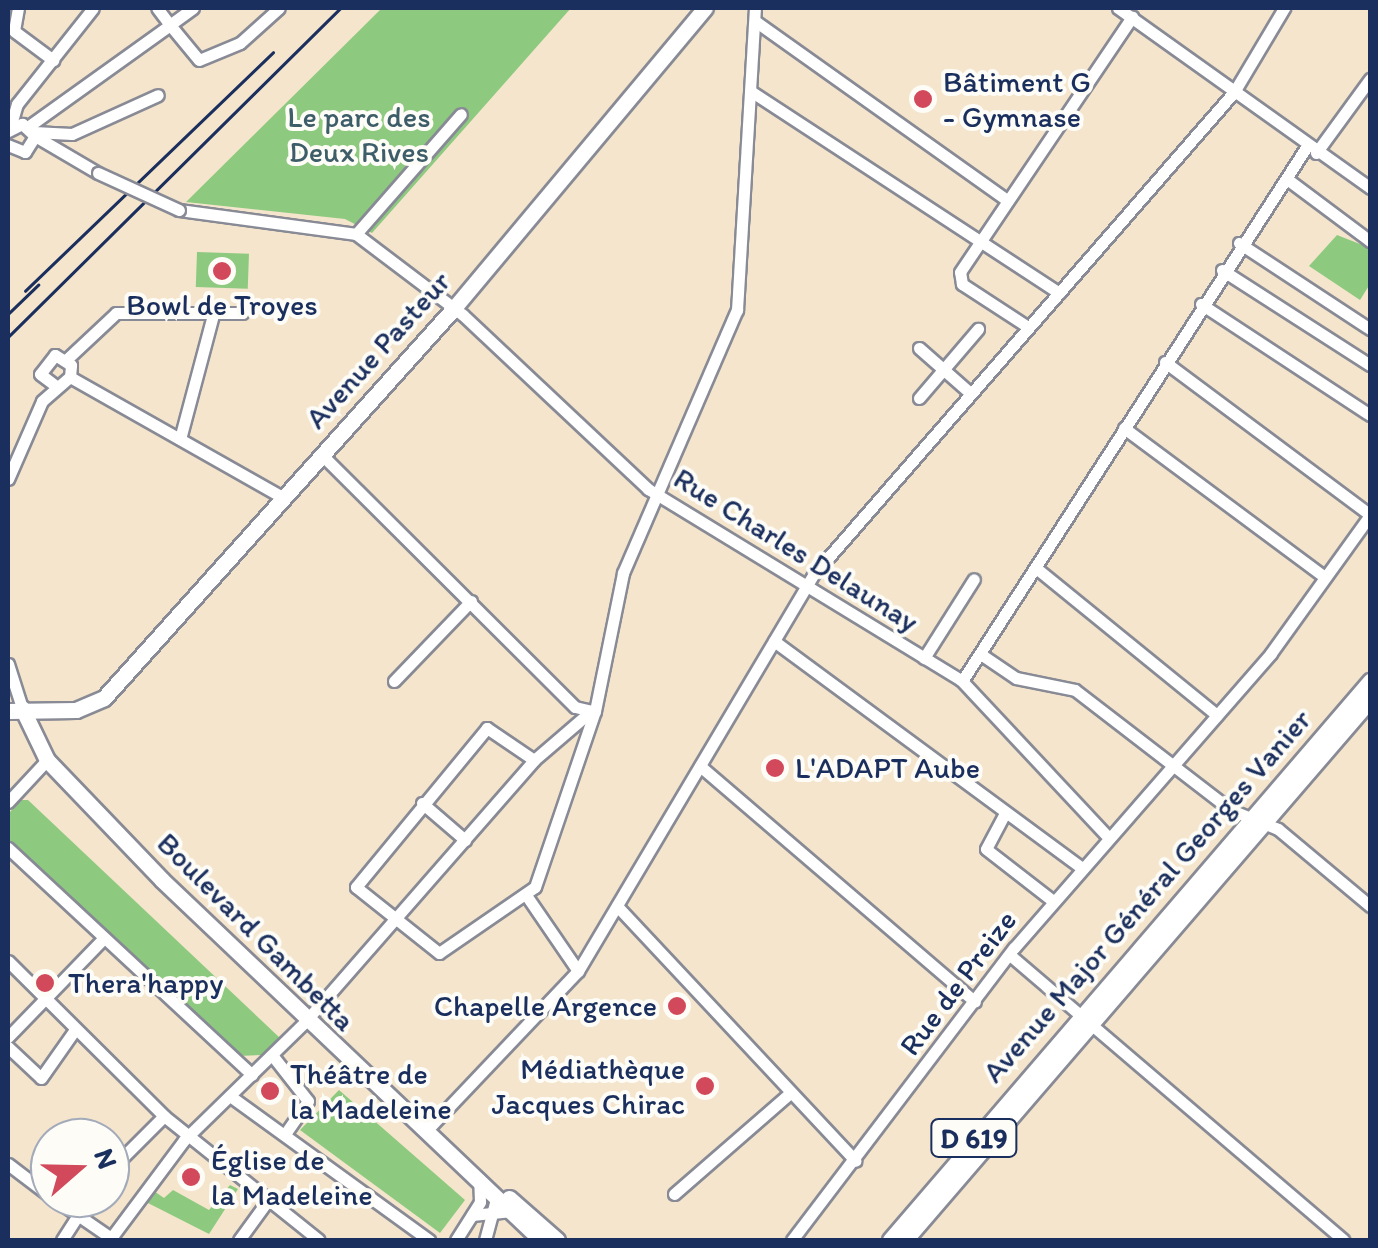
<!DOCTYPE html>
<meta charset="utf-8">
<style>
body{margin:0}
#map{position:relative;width:1378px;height:1248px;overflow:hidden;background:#f4e5cc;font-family:Itim,sans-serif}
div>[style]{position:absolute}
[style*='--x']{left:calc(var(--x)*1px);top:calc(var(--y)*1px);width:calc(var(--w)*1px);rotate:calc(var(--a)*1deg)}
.green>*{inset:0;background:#8dca7f;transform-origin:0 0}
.roads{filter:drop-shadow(2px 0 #888a95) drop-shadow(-2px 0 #888a95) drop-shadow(0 2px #888a95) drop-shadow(0 -2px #888a95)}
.minor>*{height:11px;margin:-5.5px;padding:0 5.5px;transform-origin:5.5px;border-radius:5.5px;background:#fff}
.major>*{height:15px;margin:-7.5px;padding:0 7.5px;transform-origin:7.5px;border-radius:7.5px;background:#fff}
.rail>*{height:2.5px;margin:-1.25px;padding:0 1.25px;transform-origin:1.25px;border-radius:1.25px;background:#1b2f5e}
.bridges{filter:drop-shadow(2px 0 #888a95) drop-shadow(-2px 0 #888a95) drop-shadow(0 2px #888a95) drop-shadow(0 -2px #888a95)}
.minor-bridge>*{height:11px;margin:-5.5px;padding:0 5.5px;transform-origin:5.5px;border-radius:5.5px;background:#fff}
.dots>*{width:28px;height:28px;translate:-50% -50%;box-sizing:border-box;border:5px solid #fdfcf7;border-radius:50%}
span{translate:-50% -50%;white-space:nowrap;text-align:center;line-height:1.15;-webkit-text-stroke:8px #fdfcf7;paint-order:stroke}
.shield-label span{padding:2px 8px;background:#fdfcf7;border:2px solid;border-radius:8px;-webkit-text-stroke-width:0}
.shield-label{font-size:28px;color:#1b2f5e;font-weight:700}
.poi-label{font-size:30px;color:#1b2f5e}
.left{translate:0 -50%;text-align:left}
.right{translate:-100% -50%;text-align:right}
.park-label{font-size:30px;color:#3d5e68}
.street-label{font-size:30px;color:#1b2f5e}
.frame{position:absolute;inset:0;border:10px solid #1b2f5e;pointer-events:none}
.north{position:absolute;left:30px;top:1118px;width:100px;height:100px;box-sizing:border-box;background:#fdfcf7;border:2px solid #a3aaba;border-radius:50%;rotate:70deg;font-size:28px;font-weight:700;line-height:40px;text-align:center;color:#1b2f5e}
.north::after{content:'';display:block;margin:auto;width:35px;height:45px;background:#d1495b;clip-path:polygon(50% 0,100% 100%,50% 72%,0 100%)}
</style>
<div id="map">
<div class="green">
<div style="clip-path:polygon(382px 8px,571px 8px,372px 233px,345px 219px,186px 202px)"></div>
<div style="clip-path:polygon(1337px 235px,1370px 248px,1370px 284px,1360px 300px,1309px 266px)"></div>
<div style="left:197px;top:252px;width:52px;height:35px;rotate:2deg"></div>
<div style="clip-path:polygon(21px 800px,28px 800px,280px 1038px,263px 1055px,238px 1056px,8px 839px,8px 814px)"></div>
<div style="clip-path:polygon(339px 1090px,465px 1200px,440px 1233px,300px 1130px)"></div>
<div style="clip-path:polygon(230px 1185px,238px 1189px,209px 1234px,142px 1200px,151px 1189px,164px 1198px,173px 1190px,209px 1210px)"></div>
</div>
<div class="roads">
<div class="minor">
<div style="--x:18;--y:8;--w:23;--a:100"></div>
<div style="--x:14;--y:31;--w:49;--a:36.6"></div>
<div style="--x:193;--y:8;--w:29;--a:144"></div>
<div style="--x:170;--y:25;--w:45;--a:50.4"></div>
<div style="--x:199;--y:60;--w:44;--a:-22.5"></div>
<div style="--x:240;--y:43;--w:52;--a:-41.9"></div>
<div style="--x:1118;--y:8;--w:310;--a:35.5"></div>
<div style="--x:755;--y:21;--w:309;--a:35.4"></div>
<div style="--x:752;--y:92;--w:367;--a:33.2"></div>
<div style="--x:29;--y:126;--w:173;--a:-35.6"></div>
<div style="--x:170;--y:25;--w:21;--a:-127"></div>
<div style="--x:10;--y:128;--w:25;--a:-74"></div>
<div style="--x:17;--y:104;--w:122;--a:-51.6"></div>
<div style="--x:8;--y:131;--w:16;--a:-27"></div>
<div style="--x:22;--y:124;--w:18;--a:43"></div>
<div style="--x:35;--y:136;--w:19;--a:122"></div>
<div style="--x:25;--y:152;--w:18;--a:-158"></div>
<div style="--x:34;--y:132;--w:38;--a:3"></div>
<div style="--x:72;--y:134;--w:94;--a:-24.4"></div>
<div style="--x:35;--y:136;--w:73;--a:30.4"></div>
<div style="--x:1316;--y:153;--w:92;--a:-53.9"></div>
<div style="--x:1287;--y:179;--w:104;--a:36.8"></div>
<div style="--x:179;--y:210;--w:179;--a:7.7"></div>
<div style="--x:356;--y:234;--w:134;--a:37.1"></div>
<div style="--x:463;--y:315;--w:254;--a:43.2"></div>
<div style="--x:648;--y:489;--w:368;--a:31.4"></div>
<div style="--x:962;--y:681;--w:214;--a:46.9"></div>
<div style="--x:356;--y:234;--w:159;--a:-48.8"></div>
<div style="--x:1239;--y:243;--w:157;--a:33.3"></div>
<div style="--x:1222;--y:270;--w:176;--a:32.7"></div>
<div style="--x:1201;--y:304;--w:202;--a:33.3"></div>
<div style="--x:1028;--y:327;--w:79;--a:-146.9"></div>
<div style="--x:962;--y:284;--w:12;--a:-99"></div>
<div style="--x:960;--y:272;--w:308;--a:-56"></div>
<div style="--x:919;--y:348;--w:68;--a:41.4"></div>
<div style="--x:67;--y:359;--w:67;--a:-43.2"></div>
<div style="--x:116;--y:313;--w:126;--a:0"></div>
<div style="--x:1165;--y:362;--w:256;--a:36.7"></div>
<div style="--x:70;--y:377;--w:246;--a:29.5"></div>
<div style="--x:919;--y:398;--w:91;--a:-49.5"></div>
<div style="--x:1124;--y:428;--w:248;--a:36.6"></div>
<div style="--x:180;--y:439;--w:132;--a:-75.1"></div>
<div style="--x:322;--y:455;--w:357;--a:44.9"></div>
<div style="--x:575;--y:707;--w:18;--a:13"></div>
<div style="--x:8;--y:479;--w:85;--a:-66.4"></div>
<div style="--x:42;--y:401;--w:37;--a:-41"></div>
<div style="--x:70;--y:377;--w:12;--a:-85"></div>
<div style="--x:71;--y:365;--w:19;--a:-148"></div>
<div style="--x:55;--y:355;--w:24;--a:128"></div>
<div style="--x:40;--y:374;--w:21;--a:37"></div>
<div style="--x:1036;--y:568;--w:233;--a:39.1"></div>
<div style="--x:774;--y:641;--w:383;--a:36.4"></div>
<div style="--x:982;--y:655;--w:41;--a:34.1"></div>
<div style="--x:1016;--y:678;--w:60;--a:11.5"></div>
<div style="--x:1075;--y:690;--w:197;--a:37.6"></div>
<div style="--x:1231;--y:810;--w:51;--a:22"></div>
<div style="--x:1278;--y:829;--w:120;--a:39.9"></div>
<div style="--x:924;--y:658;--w:93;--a:-57.7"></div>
<div style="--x:8;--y:664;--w:46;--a:72.3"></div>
<div style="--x:394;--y:681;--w:111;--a:-46.1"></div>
<div style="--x:962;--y:681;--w:637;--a:-57.18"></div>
<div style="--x:534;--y:760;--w:57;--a:-145.8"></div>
<div style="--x:487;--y:728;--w:206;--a:129.5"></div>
<div style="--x:356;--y:887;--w:106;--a:38.5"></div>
<div style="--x:439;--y:953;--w:116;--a:-34.5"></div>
<div style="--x:535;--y:887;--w:186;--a:-71.2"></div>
<div style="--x:595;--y:711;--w:141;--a:-78.5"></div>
<div style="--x:623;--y:573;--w:287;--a:-66.6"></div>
<div style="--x:737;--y:310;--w:303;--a:-86.6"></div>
<div style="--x:700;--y:766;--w:362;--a:40.6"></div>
<div style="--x:8;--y:802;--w:57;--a:-47.1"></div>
<div style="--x:422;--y:803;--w:57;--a:40.7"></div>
<div style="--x:1004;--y:815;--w:38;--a:118"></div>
<div style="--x:986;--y:849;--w:85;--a:37.8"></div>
<div style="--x:8;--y:848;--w:333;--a:42.9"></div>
<div style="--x:526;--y:895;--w:92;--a:55.6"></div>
<div style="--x:617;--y:906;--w:349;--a:46.9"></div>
<div style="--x:1011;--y:956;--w:437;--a:40.5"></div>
<div style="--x:8;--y:961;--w:220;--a:44.8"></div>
<div style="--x:164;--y:1116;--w:198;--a:38.7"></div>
<div style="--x:8;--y:1037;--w:138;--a:-45.9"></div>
<div style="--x:8;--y:1047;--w:45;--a:43.2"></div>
<div style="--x:41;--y:1078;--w:57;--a:-54.9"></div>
<div style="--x:272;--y:1055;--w:58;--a:52"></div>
<div style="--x:308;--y:1101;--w:40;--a:124.9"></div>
<div style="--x:230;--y:1096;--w:246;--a:35.9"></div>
<div style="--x:427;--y:1130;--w:219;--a:-46.5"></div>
<div style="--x:578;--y:971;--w:462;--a:-59.3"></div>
<div style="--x:814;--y:574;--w:639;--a:-48.93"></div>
<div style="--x:1234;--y:92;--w:98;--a:-59.2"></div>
<div style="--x:8;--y:1164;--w:53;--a:37.3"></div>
<div style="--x:110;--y:1170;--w:76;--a:-45"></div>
<div style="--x:674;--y:1194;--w:154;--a:-41"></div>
<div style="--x:53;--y:1198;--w:74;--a:34.5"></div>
<div style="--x:472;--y:1215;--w:40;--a:-5.7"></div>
<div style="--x:111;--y:1238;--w:122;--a:-53.3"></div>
<div style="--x:184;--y:1140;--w:168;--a:-44.3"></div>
<div style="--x:304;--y:1023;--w:349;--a:-48.8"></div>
<div style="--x:534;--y:760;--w:74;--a:-40.6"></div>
<div style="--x:62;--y:1240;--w:50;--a:-57.3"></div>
<div style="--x:239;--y:1240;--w:46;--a:-53.9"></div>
<div style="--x:456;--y:1240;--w:45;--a:-57.7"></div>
<div style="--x:480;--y:1202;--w:23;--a:-92"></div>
<div style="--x:485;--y:1240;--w:39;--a:-75"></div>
<div style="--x:792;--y:1240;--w:367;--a:-52.8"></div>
<div style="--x:1014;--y:948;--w:391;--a:-48.9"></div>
<div style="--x:1271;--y:653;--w:170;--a:-54.3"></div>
</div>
<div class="major">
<div style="--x:22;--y:708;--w:58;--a:64.3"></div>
<div style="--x:47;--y:760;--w:166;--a:46.2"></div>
<div style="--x:162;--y:880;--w:523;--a:43.53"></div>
<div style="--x:8;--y:711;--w:68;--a:-0.8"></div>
<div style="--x:76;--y:710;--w:30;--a:-23"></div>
<div style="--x:104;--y:698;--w:524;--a:-48.09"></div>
<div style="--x:454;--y:308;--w:391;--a:-50.1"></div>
<div style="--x:509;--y:1198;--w:64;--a:41.2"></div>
<div style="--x:890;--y:1240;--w:737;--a:-49.35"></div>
<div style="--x:905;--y:1240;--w:713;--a:-49.27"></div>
</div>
</div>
<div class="rail">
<div style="--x:25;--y:291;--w:344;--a:-43.9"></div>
<div style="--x:8;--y:314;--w:42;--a:-44"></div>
<div style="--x:8;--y:337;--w:468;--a:-44.7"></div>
</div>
<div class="bridges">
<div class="minor-bridge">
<div style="--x:98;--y:173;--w:89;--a:24.6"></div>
</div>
</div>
<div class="dots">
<div style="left:923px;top:99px;background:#d1495b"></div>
<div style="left:222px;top:271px;background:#d1495b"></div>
<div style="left:775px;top:768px;background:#d1495b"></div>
<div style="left:45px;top:983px;background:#d1495b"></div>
<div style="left:677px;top:1006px;background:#d1495b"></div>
<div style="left:705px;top:1086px;background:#d1495b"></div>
<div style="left:270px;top:1091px;background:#d1495b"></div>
<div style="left:191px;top:1177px;background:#d1495b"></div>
</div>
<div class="shield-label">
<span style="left:974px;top:1138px">D 619</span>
</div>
<div class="poi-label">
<span class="left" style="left:943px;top:99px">Bâtiment G<br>- Gymnase</span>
<span style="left:222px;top:305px">Bowl de Troyes</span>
<span class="left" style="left:795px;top:768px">L'ADAPT Aube</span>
<span class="left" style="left:68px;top:983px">Thera'happy</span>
<span class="right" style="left:657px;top:1006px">Chapelle Argence</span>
<span class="right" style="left:685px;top:1086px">Médiathèque<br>Jacques Chirac</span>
<span class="left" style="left:290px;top:1091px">Théâtre de<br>la Madeleine</span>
<span class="left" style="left:211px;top:1177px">Église de<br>la Madeleine</span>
</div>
<div class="park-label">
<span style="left:359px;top:134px">Le parc des<br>Deux Rives</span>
</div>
<div class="street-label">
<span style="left:378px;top:350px;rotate:-48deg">Avenue Pasteur</span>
<span style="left:796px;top:550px;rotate:32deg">Rue Charles Delaunay</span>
<span style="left:1147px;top:896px;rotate:-49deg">Avenue Major Général Georges Vanier</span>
<span style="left:256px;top:932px;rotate:45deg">Boulevard Gambetta</span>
<span style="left:958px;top:983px;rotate:-53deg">Rue de Preize</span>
</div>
<div class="frame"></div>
<div class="north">N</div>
</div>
